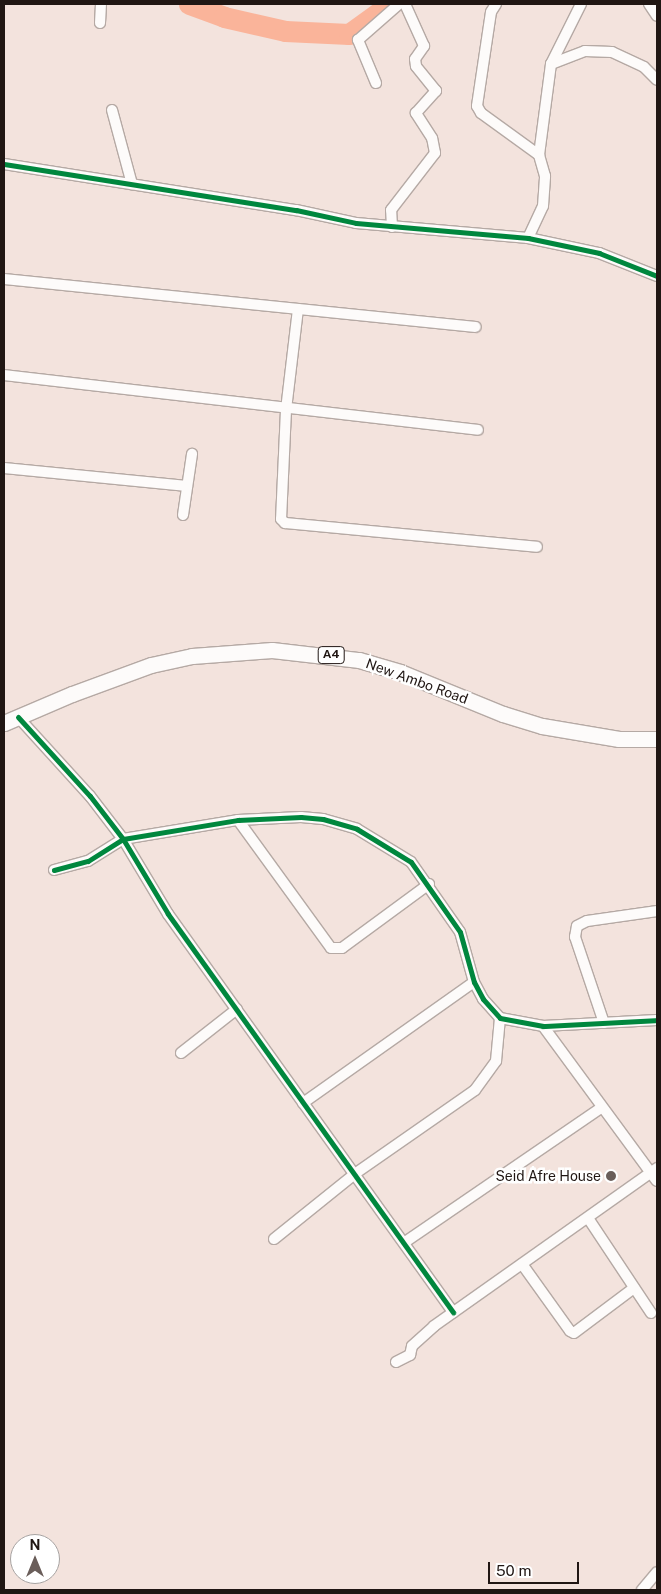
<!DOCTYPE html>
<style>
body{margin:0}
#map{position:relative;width:661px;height:1594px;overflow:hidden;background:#f3e3dd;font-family:"Public Sans",sans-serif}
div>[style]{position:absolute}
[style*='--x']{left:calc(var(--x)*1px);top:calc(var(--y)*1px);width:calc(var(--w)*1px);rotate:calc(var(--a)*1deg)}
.river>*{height:21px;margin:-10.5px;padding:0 10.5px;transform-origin:10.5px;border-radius:10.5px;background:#fab49a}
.roads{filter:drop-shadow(1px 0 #b5a9a4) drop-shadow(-1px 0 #b5a9a4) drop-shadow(0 1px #b5a9a4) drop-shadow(0 -1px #b5a9a4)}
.minor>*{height:10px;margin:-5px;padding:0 5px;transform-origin:5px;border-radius:5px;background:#fdfbfa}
.primary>*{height:15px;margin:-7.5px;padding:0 7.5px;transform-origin:7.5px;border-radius:7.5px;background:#fdfbfa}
.cycleway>*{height:5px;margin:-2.5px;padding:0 2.5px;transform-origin:2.5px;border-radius:2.5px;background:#00873e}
.dots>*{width:14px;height:14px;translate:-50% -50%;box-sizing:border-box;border:2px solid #fff;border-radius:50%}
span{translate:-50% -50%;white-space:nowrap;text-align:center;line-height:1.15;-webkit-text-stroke:5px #fff;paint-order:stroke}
.shield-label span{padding:1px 4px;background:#fff;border:1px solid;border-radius:4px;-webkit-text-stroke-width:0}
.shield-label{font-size:12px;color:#201613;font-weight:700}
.street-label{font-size:14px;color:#201613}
.poi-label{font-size:14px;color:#201613}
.right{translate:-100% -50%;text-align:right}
.frame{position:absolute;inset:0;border:5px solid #201613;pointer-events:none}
.north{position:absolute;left:10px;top:1534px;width:50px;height:50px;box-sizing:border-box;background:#fff;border:1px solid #a6a2a1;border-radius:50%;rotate:0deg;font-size:14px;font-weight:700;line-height:20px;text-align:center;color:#201613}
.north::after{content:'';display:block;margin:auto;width:18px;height:22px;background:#6a5e5a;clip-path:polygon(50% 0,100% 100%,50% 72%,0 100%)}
.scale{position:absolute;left:488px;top:1562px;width:91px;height:22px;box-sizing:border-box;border:2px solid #201613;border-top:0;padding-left:6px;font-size:15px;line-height:18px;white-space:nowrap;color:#201613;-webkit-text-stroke:4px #fff;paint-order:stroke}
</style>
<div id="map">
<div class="river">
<div style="--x:189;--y:4;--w:37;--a:20"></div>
<div style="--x:224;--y:17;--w:63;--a:12.9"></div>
<div style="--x:285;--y:31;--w:64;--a:2.7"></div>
<div style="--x:349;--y:34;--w:41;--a:-36"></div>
<div style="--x:382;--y:10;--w:7;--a:-63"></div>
</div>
<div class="roads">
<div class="minor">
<div style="--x:496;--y:4;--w:9;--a:122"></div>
<div style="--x:491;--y:12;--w:95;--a:98.5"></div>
<div style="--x:477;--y:106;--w:8;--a:60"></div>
<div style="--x:481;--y:113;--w:72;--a:35.9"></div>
<div style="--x:649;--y:4;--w:14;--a:56"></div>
<div style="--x:100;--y:23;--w:19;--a:-87"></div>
<div style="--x:551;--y:64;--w:67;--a:-63.4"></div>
<div style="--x:376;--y:83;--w:47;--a:-112.7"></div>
<div style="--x:358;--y:40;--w:55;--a:-41.3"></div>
<div style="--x:112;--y:110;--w:77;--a:74.9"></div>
<div style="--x:4;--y:164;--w:296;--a:9"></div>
<div style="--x:296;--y:210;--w:61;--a:12.2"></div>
<div style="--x:356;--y:223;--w:173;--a:5"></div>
<div style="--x:528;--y:238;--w:73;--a:11.9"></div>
<div style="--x:599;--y:253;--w:62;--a:21.6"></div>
<div style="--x:392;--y:227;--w:17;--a:-93"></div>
<div style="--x:391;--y:210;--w:72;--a:-52.3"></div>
<div style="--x:435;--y:153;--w:15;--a:-101"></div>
<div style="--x:432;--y:138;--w:30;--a:-123"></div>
<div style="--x:416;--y:113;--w:30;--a:-48"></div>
<div style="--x:436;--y:91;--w:32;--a:-129"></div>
<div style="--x:416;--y:66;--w:7;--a:-98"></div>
<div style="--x:415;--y:59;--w:16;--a:-55"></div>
<div style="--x:424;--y:46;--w:46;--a:-114.3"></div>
<div style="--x:528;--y:238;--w:35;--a:-65"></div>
<div style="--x:543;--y:206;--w:30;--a:-86"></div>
<div style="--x:545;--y:176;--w:22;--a:-106"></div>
<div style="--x:539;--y:155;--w:92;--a:-82.5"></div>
<div style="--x:551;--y:64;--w:36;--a:-21"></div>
<div style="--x:585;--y:51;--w:27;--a:2"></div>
<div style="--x:612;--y:52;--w:35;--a:25"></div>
<div style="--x:644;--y:67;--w:18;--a:45"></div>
<div style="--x:4;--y:279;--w:474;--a:5.8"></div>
<div style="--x:298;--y:309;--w:102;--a:96.8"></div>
<div style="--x:286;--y:410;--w:109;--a:92.6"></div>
<div style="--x:281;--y:519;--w:6;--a:45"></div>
<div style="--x:285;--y:523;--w:253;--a:5.4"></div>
<div style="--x:4;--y:375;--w:477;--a:6.6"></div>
<div style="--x:4;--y:468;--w:184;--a:5.6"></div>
<div style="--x:183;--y:515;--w:62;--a:-81.6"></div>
<div style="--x:18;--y:717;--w:107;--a:47.7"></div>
<div style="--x:90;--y:796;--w:54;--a:52.5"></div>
<div style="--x:123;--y:839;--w:87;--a:59"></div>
<div style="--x:168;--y:914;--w:490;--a:54.4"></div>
<div style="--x:238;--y:820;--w:158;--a:54"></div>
<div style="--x:331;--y:948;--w:11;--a:0"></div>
<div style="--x:342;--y:948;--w:108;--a:-36.3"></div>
<div style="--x:54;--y:870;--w:35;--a:-15"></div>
<div style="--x:88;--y:861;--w:41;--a:-32.2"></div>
<div style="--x:123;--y:839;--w:117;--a:-9.4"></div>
<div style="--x:238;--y:820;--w:63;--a:-2.7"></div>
<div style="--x:301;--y:817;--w:22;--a:5"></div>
<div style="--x:323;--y:819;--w:35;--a:16"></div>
<div style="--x:357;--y:829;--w:63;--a:31.4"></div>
<div style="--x:411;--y:862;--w:85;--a:55"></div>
<div style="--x:460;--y:932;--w:52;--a:74.4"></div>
<div style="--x:474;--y:982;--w:19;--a:62"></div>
<div style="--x:483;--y:999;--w:25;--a:48"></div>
<div style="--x:500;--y:1018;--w:44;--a:10.5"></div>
<div style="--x:543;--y:1026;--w:114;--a:-3"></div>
<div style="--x:604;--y:1023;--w:91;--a:-108.6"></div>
<div style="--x:575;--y:937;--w:11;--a:-80"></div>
<div style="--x:577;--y:926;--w:11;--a:-27"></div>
<div style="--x:587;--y:921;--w:71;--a:-8.1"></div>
<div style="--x:543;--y:1026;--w:192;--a:53.7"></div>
<div style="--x:181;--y:1053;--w:71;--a:-38.2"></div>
<div style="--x:303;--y:1103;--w:209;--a:-35.3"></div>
<div style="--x:588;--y:1218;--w:114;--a:56.4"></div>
<div style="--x:274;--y:1239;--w:105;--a:-38.8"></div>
<div style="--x:356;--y:1173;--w:145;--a:-34.9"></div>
<div style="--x:475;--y:1090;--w:36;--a:-54"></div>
<div style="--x:496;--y:1061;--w:43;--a:-84.7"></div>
<div style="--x:405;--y:1242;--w:237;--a:-34.4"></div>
<div style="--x:522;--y:1264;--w:82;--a:54.4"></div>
<div style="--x:570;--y:1331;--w:4;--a:27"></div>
<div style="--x:574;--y:1333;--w:75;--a:-36.9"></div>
<div style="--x:396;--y:1362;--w:16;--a:-27"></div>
<div style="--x:410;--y:1355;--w:9;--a:-77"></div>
<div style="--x:412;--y:1346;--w:30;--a:-42"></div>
<div style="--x:434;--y:1326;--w:273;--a:-35.3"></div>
<div style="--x:642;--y:1590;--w:23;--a:-50"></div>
</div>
<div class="primary">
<div style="--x:4;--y:723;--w:74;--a:-23.1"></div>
<div style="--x:72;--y:694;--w:84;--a:-20.2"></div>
<div style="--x:151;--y:665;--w:42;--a:-12.4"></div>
<div style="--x:192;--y:656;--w:80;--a:-4.3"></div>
<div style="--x:272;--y:650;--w:88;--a:6.6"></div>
<div style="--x:359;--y:660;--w:43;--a:16.3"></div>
<div style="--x:400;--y:672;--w:111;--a:22.2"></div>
<div style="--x:503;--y:714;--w:41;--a:17.1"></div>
<div style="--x:542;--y:726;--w:78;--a:9.6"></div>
<div style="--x:619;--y:739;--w:38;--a:0"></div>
</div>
</div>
<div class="cycleway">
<div style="--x:4;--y:164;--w:296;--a:9"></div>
<div style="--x:296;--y:210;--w:61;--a:12.2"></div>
<div style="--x:356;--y:223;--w:173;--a:5"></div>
<div style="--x:528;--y:238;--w:73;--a:11.9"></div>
<div style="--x:599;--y:253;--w:62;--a:21.6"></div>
<div style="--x:18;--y:717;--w:107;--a:47.7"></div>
<div style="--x:90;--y:796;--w:54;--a:52.5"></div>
<div style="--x:123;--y:839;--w:87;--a:59"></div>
<div style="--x:168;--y:914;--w:490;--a:54.4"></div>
<div style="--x:54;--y:870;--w:35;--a:-15"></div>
<div style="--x:88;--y:861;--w:41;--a:-32.2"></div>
<div style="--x:123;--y:839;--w:117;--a:-9.4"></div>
<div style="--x:238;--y:820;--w:63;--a:-2.7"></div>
<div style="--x:301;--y:817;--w:22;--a:5"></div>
<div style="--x:323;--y:819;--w:35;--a:16"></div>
<div style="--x:357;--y:829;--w:63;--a:31.4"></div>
<div style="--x:411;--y:862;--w:85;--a:55"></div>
<div style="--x:460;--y:932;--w:52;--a:74.4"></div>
<div style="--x:474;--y:982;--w:19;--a:62"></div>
<div style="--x:483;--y:999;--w:25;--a:48"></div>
<div style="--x:500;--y:1018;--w:44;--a:10.5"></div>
<div style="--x:543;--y:1026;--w:114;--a:-3"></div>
</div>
<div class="dots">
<div style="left:611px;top:1176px;background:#6a5e5a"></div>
</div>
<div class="shield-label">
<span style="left:331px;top:655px">A4</span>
</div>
<div class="street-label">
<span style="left:417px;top:681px;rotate:20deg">New Ambo Road</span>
</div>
<div class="poi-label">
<span class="right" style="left:601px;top:1176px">Seid Afre House</span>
</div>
<div class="frame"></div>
<div class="north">N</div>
<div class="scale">50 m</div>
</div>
